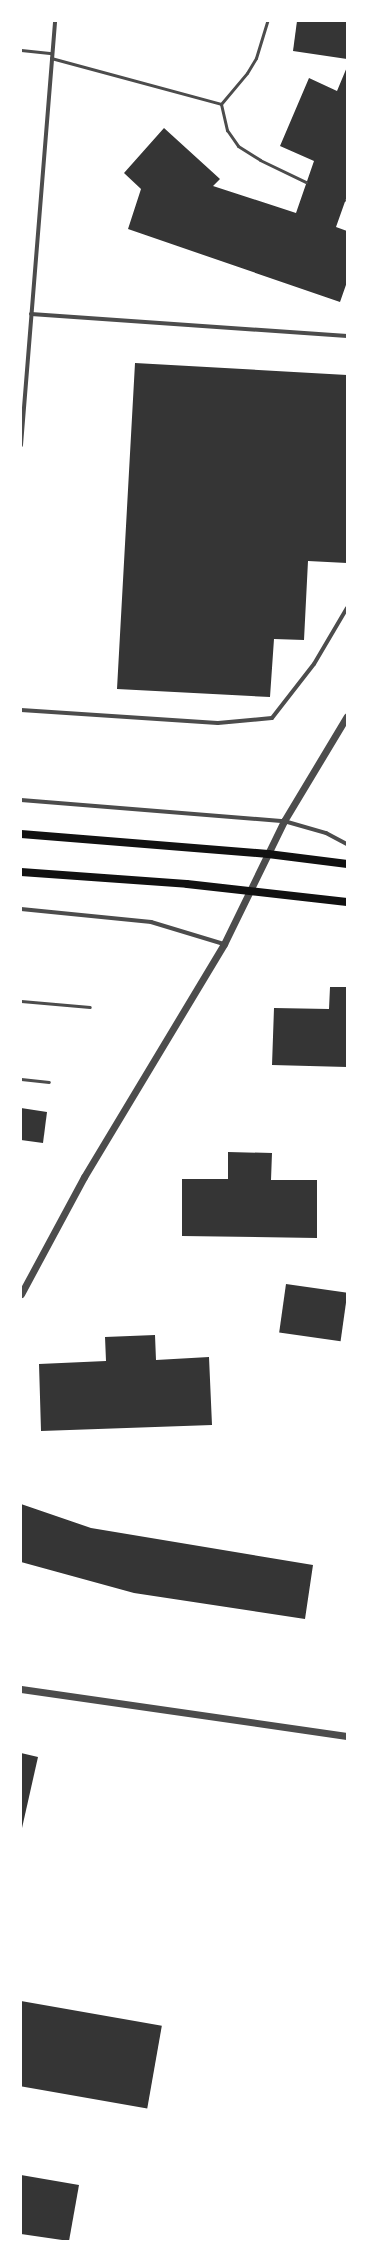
<!DOCTYPE html>
<style>
body{margin:0}
#map{position:relative;width:368px;height:2262px;overflow:hidden;background:#fff;font-family:Figtree,sans-serif}
div>[style]{position:absolute}
[style*='--x']{left:calc(var(--x)*1px);top:calc(var(--y)*1px);width:calc(var(--w)*1px);rotate:calc(var(--a)*1deg)}
.building>*{inset:0;background:#353535;transform-origin:0 0}
.service>*{height:3px;margin:-1.5px;padding:0 1.5px;transform-origin:1.5px;border-radius:1.5px;background:#4c4c4c}
.minor>*{height:4px;margin:-2px;padding:0 2px;transform-origin:2px;border-radius:2px;background:#4c4c4c}
.tertiary>*{height:7px;margin:-3.5px;padding:0 3.5px;transform-origin:3.5px;border-radius:3.5px;background:#4c4c4c}
.secondary>*{height:8px;margin:-4px;padding:0 4px;transform-origin:4px;border-radius:4px;background:#111}
span{translate:-50% -50%;white-space:nowrap;text-align:center;line-height:1.15;-webkit-text-stroke:3px #fff;paint-order:stroke}
.frame{position:absolute;inset:0;border:22px solid #fff;pointer-events:none}
</style>
<div id="map">
<div class="building">
<div style="clip-path:polygon(297px 21px,347px 21px,347px 59px,293px 51px)"></div>
<div style="clip-path:polygon(347px 67px,347px 196px,336px 227px,347px 231px,347px 282px,340px 302px,128px 229px,141px 189px,124px 173px,164px 128px,220px 179px,213px 186px,296px 213px,314px 161px,280px 146px,309px 78px,337px 91px)"></div>
<div style="clip-path:polygon(135px 363px,347px 375px,347px 563px,308px 561px,304px 640px,274px 639px,270px 697px,117px 689px)"></div>
<div style="clip-path:polygon(330px 987px,347px 987px,347px 1067px,272px 1065px,274px 1008px,329px 1009px)"></div>
<div style="clip-path:polygon(21px 1108px,47px 1112px,43px 1143px,21px 1140px)"></div>
<div style="clip-path:polygon(228px 1152px,272px 1153px,271px 1180px,317px 1180px,317px 1238px,182px 1236px,182px 1179px,228px 1179px)"></div>
<div style="left:286px;top:1284px;width:62px;height:49px;rotate:8deg"></div>
<div style="clip-path:polygon(155px 1335px,156px 1360px,209px 1357px,212px 1425px,41px 1431px,39px 1364px,106px 1361px,105px 1337px)"></div>
<div style="clip-path:polygon(21px 1504px,91px 1528px,313px 1565px,305px 1619px,134px 1593px,21px 1562px)"></div>
<div style="clip-path:polygon(21px 1753px,38px 1757px,22px 1828px,21px 1827px)"></div>
<div style="left:21px;top:2001px;width:143px;height:84px;rotate:10deg"></div>
<div style="clip-path:polygon(21px 2175px,79px 2185px,69px 2241px,21px 2234px)"></div>
</div>
<div class="service">
<div style="--x:21;--y:50;--w:31;--a:6"></div>
<div style="--x:51;--y:58;--w:176;--a:15.1"></div>
<div style="--x:221;--y:104;--w:27;--a:77"></div>
<div style="--x:227;--y:130;--w:19;--a:55"></div>
<div style="--x:238;--y:146;--w:26;--a:32"></div>
<div style="--x:260;--y:160;--w:51;--a:25.6"></div>
<div style="--x:221;--y:104;--w:40;--a:-50"></div>
<div style="--x:247;--y:73;--w:17;--a:-59"></div>
<div style="--x:256;--y:58;--w:39;--a:-73"></div>
<div style="--x:346;--y:200;--w:1;--a:45"></div>
<div style="--x:21;--y:1001;--w:69;--a:5"></div>
<div style="--x:21;--y:1079;--w:28;--a:6"></div>
</div>
<div class="minor">
<div style="--x:31;--y:314;--w:317;--a:4"></div>
<div style="--x:21;--y:445;--w:425;--a:-85.4"></div>
<div style="--x:21;--y:710;--w:197;--a:3.8"></div>
<div style="--x:218;--y:723;--w:54;--a:-5.3"></div>
<div style="--x:272;--y:718;--w:68;--a:-52.1"></div>
<div style="--x:314;--y:664;--w:65;--a:-59.5"></div>
<div style="--x:21;--y:800;--w:264;--a:4.6"></div>
<div style="--x:284;--y:821;--w:44;--a:15.9"></div>
<div style="--x:326;--y:833;--w:24;--a:28"></div>
<div style="--x:21;--y:909;--w:131;--a:5.7"></div>
<div style="--x:151;--y:922;--w:76;--a:16.8"></div>
</div>
<div class="tertiary">
<div style="--x:21;--y:1294;--w:133;--a:-61.7"></div>
<div style="--x:84;--y:1177;--w:272;--a:-59"></div>
<div style="--x:224;--y:944;--w:137;--a:-64"></div>
<div style="--x:284;--y:821;--w:122;--a:-59"></div>
<div style="--x:21;--y:1689;--w:329;--a:8.2"></div>
</div>
<div class="secondary">
<div style="--x:21;--y:834;--w:248;--a:4.6"></div>
<div style="--x:268;--y:854;--w:80;--a:7.2"></div>
<div style="--x:21;--y:872;--w:166;--a:4.1"></div>
<div style="--x:187;--y:884;--w:161;--a:6.4"></div>
</div>
<div class="frame"></div>
</div>
